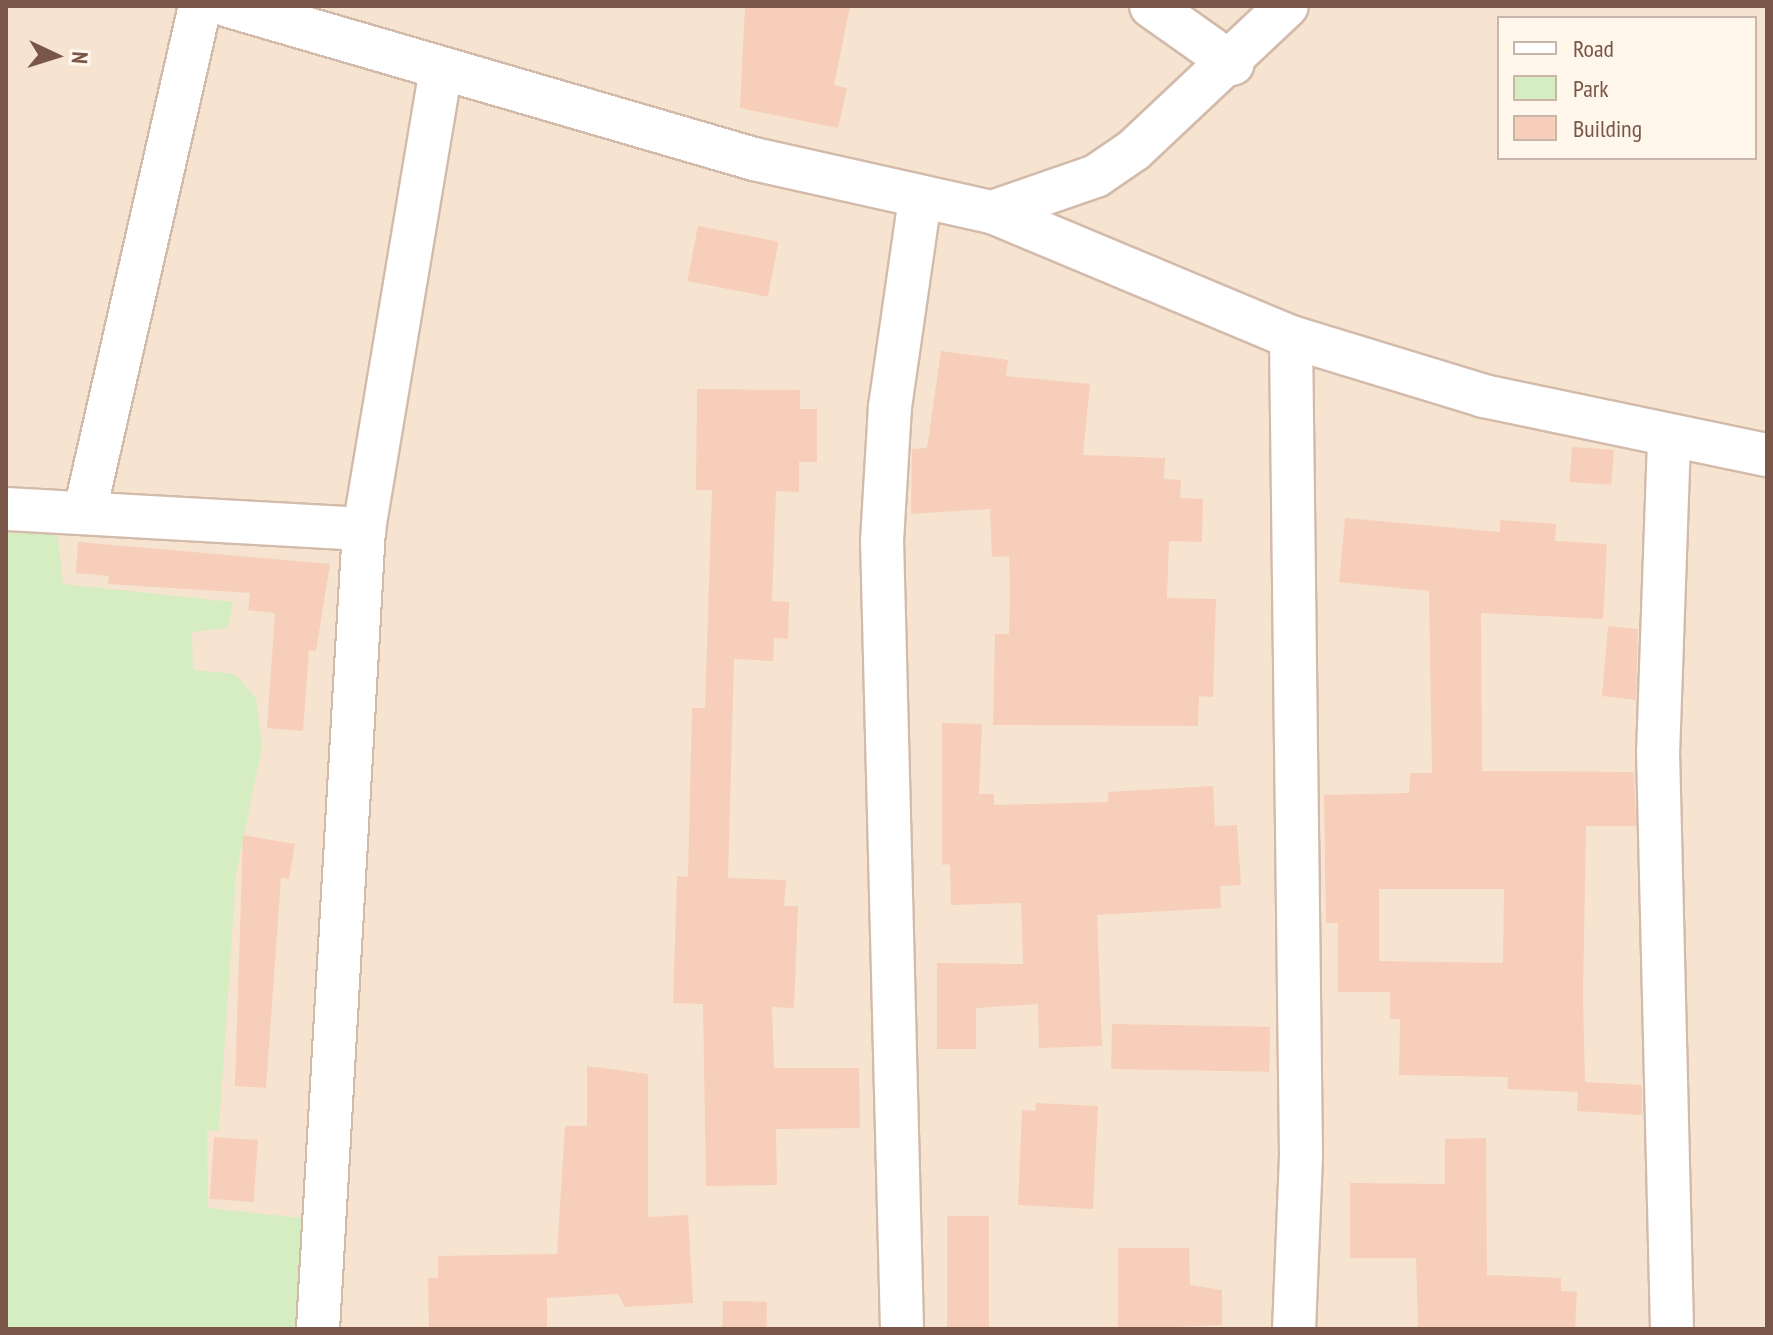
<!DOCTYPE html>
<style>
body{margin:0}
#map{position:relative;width:1773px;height:1335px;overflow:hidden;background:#fef2e4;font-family:"PT Sans Narrow",sans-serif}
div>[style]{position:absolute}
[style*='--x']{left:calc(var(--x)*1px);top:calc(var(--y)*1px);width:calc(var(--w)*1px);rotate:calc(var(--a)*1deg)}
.residential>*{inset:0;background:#f6e4d1}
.green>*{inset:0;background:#d5edc1}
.building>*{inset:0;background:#f6ceb9;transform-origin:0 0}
.roads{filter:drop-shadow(2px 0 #d3bbab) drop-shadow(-2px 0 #d3bbab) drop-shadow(0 2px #d3bbab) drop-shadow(0 -2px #d3bbab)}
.minor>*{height:42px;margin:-21px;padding:0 21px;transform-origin:21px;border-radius:21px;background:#fff}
span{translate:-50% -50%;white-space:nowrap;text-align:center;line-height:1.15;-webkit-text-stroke:6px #fff6ec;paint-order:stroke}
.frame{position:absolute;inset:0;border:8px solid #795647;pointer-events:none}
.legend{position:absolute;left:1497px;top:16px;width:260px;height:144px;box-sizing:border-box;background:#fff6ec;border:2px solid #c9b6aa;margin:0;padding:10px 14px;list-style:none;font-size:24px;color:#795647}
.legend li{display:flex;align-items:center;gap:16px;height:40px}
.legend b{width:40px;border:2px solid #c9b6aa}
.north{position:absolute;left:16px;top:16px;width:80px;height:80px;-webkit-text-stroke:6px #fff6ec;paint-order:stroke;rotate:94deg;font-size:22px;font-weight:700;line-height:32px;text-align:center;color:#795647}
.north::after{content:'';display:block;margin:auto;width:28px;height:36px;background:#795647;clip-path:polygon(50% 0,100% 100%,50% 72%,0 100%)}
</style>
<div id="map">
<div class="residential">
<div style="clip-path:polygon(evenodd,6px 6px,1767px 6px,1767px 1329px,6px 1329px,6px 6px,1499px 18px,1755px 18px,1755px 158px,1499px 158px,1499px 18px)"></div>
</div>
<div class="green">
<div style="clip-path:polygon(6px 525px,57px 526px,63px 584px,233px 602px,228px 628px,192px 632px,193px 670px,235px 674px,256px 698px,262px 747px,236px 874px,219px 1130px,207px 1131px,208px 1208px,302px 1218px,295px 1329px,6px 1329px)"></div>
</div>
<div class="building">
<div style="clip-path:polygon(745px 6px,850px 6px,834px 85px,847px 88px,838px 128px,740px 108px)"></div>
<div style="left:698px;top:226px;width:82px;height:56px;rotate:11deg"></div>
<div style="clip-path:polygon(941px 351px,1008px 360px,1006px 376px,1090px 384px,1083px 455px,1165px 458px,1164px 479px,1181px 480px,1180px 498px,1203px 499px,1202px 542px,1169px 541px,1167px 598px,1216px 599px,1213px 697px,1199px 696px,1198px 726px,993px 725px,995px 634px,1009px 634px,1010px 591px,1009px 556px,992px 557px,990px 509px,911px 514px,912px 449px,927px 448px)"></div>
<div style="clip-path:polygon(697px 389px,800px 390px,800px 409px,817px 409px,817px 462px,799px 462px,799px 492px,776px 491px,772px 601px,789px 602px,788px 639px,774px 638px,773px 661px,734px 659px,728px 878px,786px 880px,784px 906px,798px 906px,794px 1008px,772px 1007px,774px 1068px,859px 1068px,860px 1128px,776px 1129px,777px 1185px,706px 1186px,703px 1004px,673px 1003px,677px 876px,688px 877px,692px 708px,705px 708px,712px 490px,696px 490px)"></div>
<div style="left:1572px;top:447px;width:42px;height:35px;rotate:4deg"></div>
<div style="clip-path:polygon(evenodd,1345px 518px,1500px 532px,1500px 520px,1556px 524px,1555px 541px,1607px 544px,1603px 619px,1481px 613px,1482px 771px,1634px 772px,1636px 826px,1586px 826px,1583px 996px,1585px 1082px,1642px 1085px,1642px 1115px,1577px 1111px,1578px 1092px,1507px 1089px,1508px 1077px,1399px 1075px,1400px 1019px,1390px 1019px,1390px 992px,1338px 992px,1338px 923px,1326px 923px,1324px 795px,1409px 793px,1410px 773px,1432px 773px,1429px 591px,1339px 582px,1345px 518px,1379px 889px,1504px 889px,1503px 963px,1379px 961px,1379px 889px)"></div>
<div style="clip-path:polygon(78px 542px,330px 564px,316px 651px,309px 650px,303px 731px,267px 728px,275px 613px,248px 610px,250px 593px,108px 584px,109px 576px,76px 573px)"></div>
<div style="clip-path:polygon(1608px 626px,1638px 629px,1636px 700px,1602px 696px)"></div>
<div style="clip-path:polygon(942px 723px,982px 724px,979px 794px,994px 794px,994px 805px,1108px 802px,1108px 792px,1213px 786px,1215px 826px,1237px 825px,1241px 885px,1220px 886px,1221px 908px,1097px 915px,1102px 1046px,1039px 1048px,1038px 1004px,976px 1008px,976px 1049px,937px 1049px,937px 963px,1023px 964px,1021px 903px,951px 905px,950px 864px,942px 865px)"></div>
<div style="clip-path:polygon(243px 835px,295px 844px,289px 879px,281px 878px,266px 1088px,235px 1086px)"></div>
<div style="left:1112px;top:1024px;width:158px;height:45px;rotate:1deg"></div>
<div style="clip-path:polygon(587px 1066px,648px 1074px,648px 1217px,688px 1215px,693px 1303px,625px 1307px,618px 1294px,547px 1298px,547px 1329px,429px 1329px,428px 1278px,438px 1278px,438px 1256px,557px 1254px,565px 1126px,587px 1126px)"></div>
<div style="clip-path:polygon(1036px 1103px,1098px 1106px,1093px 1209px,1018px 1205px,1022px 1110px,1035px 1111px)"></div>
<div style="left:214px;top:1137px;width:44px;height:62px;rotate:4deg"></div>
<div style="clip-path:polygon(1486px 1138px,1487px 1275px,1561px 1278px,1561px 1291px,1577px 1292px,1575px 1329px,1418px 1329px,1416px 1258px,1350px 1258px,1350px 1183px,1445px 1184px,1445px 1139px)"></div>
<div style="left:989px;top:1216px;width:113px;height:42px;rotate:90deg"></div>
<div style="clip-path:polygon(1118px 1248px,1189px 1248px,1190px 1285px,1222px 1290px,1222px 1325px,1118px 1329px)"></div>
<div style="left:723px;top:1301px;width:44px;height:28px;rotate:1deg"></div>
</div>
<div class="roads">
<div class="minor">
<div style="--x:229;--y:6;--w:547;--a:16.25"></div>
<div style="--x:754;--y:159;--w:244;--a:12.6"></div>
<div style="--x:992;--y:212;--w:110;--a:-19.1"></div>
<div style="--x:1096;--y:176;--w:46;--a:-34.4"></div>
<div style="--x:1134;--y:150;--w:210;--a:-43.3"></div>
<div style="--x:1151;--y:6;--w:100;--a:35.3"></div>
<div style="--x:992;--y:212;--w:324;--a:22.7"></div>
<div style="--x:1291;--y:337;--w:202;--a:17"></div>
<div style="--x:1484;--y:396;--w:289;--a:11.8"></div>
<div style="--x:1291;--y:337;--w:819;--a:89.3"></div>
<div style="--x:1301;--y:1156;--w:173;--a:92.3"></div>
<div style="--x:1669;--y:440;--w:311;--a:92"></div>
<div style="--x:1658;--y:751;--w:578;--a:88.61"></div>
<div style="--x:6;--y:509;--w:359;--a:3.2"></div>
<div style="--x:85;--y:511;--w:518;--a:-77.17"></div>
<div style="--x:318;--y:1329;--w:801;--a:-86.71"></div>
<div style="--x:364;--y:529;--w:464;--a:-80.5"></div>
<div style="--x:902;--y:1329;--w:788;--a:-91.45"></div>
<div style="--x:882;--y:541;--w:134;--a:-86.6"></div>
<div style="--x:890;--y:407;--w:209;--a:-81.8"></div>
</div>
</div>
<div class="frame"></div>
<ul class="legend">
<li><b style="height:10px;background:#fff"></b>Road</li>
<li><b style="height:22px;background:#d5edc1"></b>Park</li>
<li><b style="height:22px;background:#f6ceb9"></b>Building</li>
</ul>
<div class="north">N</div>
</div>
